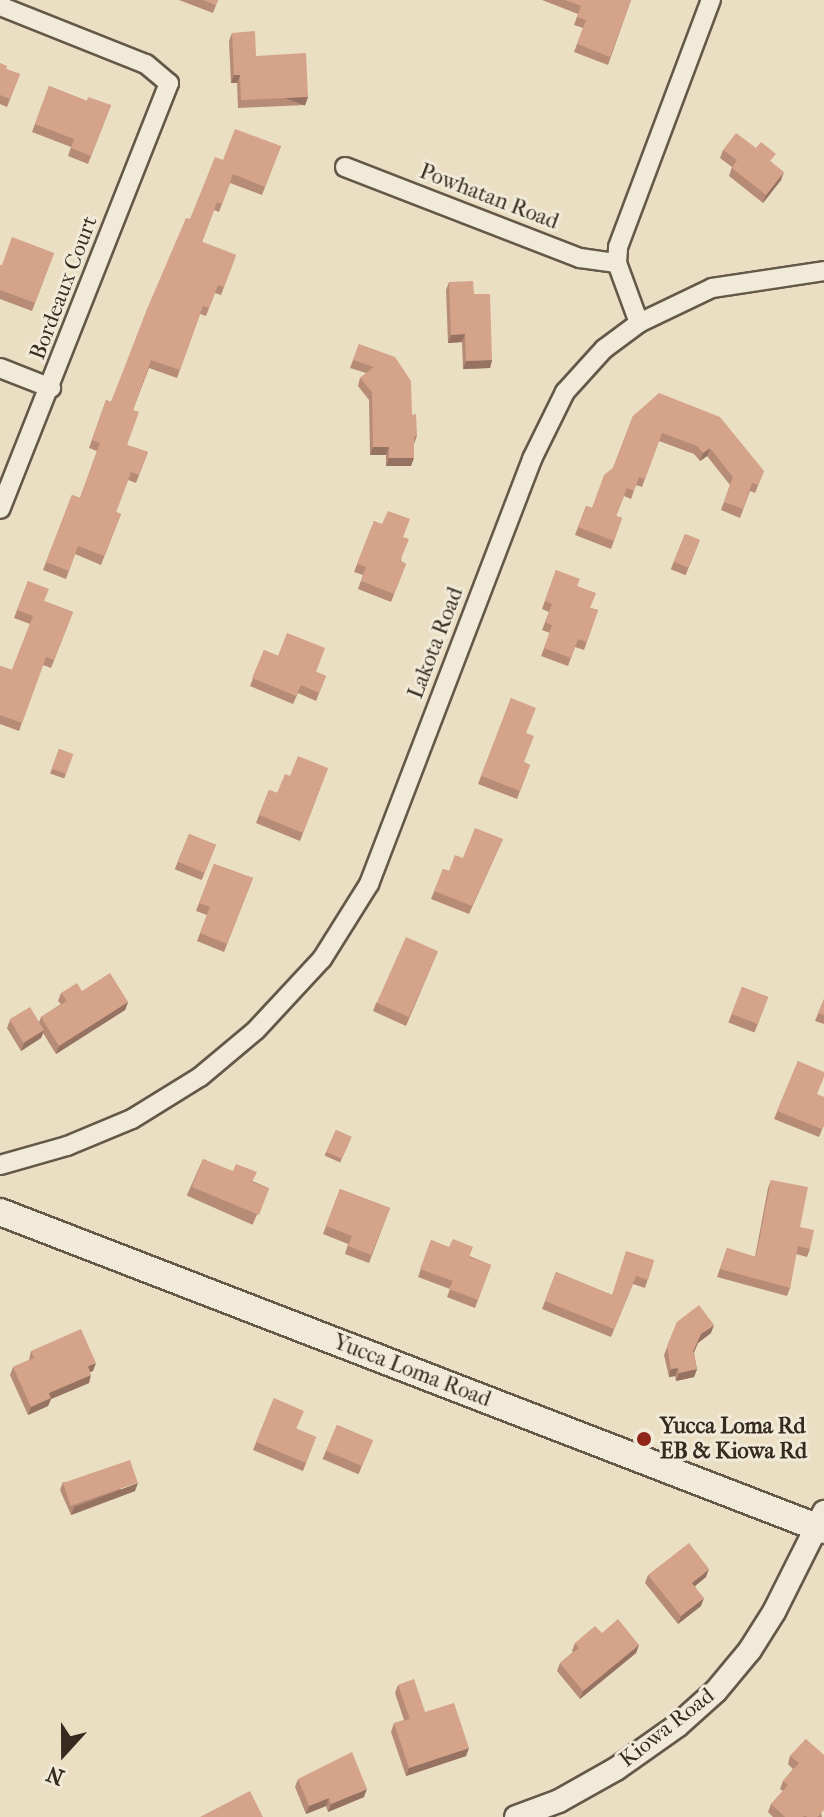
<!DOCTYPE html>
<style>
body{margin:0}
#map{position:relative;width:824px;height:1817px;overflow:hidden;background:#eadec3;font-family:"IM FELL French Canon",serif}
div>[style]{position:absolute}
[style*='--x']{left:calc(var(--x)*1px);top:calc(var(--y)*1px);width:calc(var(--w)*1px);rotate:calc(var(--a)*1deg)}
.roads{filter:drop-shadow(2px 0 #645849) drop-shadow(-2px 0 #645849) drop-shadow(0 2px #645849) drop-shadow(0 -2px #645849)}
.minor>*{height:18px;margin:-9px;padding:0 9px;transform-origin:9px;border-radius:9px;background:#f1ead8}
.tertiary>*{height:22px;margin:-11px;padding:0 11px;transform-origin:11px;border-radius:11px;background:#f1ead8}
.secondary>*{height:26px;margin:-13px;padding:0 13px;transform-origin:13px;border-radius:13px;background:#f1ead8}
.wall>*{inset:0;background:#b78c77;transform-origin:0 0}
.shaded-wall>*{inset:0;background:#957261;transform-origin:0 0}
.building>*{inset:0;background:#d5a38a;transform-origin:0 0}
.dots>*{width:22px;height:22px;translate:-50% -50%;box-sizing:border-box;border:4px solid #f1ead8;border-radius:50%}
span{translate:-50% -50%;white-space:nowrap;text-align:center;line-height:1.15;-webkit-text-stroke:6px #f1ead8;paint-order:stroke}
.street-label{font-size:22px;color:#372b20}
.poi-label{font-size:22px;color:#372b20;font-weight:700}
.left{translate:0 -50%;text-align:left}
.north{position:absolute;left:24px;top:1713px;width:80px;height:80px;-webkit-text-stroke:6px #f1ead8;paint-order:stroke;rotate:201deg;font-size:22px;font-weight:700;line-height:32px;text-align:center;color:#372b20}
.north::after{content:'';display:block;margin:auto;width:28px;height:36px;background:#372b20;clip-path:polygon(50% 0,100% 100%,50% 72%,0 100%)}
</style>
<div id="map">
<div class="roads">
<div class="minor">
<div style="--x:0;--y:6;--w:157;--a:21.7"></div>
<div style="--x:146;--y:64;--w:30;--a:40"></div>
<div style="--x:169;--y:83;--w:458;--a:111.6"></div>
<div style="--x:345;--y:167;--w:252;--a:21.2"></div>
<div style="--x:580;--y:258;--w:37;--a:8"></div>
<div style="--x:639;--y:323;--w:64;--a:-110.1"></div>
<div style="--x:617;--y:263;--w:16;--a:-86"></div>
<div style="--x:618;--y:247;--w:264;--a:-69.4"></div>
<div style="--x:0;--y:368;--w:55;--a:21.4"></div>
<div style="--x:0;--y:1165;--w:70;--a:-15.8"></div>
<div style="--x:67;--y:1146;--w:70;--a:-22.6"></div>
<div style="--x:132;--y:1119;--w:80;--a:-31.7"></div>
<div style="--x:200;--y:1077;--w:73;--a:-40"></div>
<div style="--x:256;--y:1030;--w:97;--a:-47.1"></div>
<div style="--x:322;--y:959;--w:89;--a:-57.9"></div>
<div style="--x:369;--y:884;--w:455;--a:-69"></div>
<div style="--x:532;--y:459;--w:75;--a:-63.8"></div>
<div style="--x:565;--y:392;--w:58;--a:-47.8"></div>
<div style="--x:604;--y:349;--w:44;--a:-36.6"></div>
<div style="--x:639;--y:323;--w:81;--a:-25.6"></div>
<div style="--x:712;--y:288;--w:113;--a:-8.6"></div>
</div>
<div class="tertiary">
<div style="--x:516;--y:1817;--w:46;--a:-20.4"></div>
<div style="--x:559;--y:1801;--w:65;--a:-29.3"></div>
<div style="--x:616;--y:1769;--w:75;--a:-35.2"></div>
<div style="--x:677;--y:1726;--w:52;--a:-41.9"></div>
<div style="--x:716;--y:1691;--w:53;--a:-50.3"></div>
<div style="--x:750;--y:1650;--w:45;--a:-57.7"></div>
<div style="--x:774;--y:1612;--w:112;--a:-63.4"></div>
</div>
<div class="secondary">
<div style="--x:0;--y:1212;--w:883;--a:21.1"></div>
</div>
</div>
<div class="wall">
<div style="clip-path:polygon(179px 0,218px 0,213px 13px)"></div>
<div style="clip-path:polygon(542px 0,631px 0,608px 65px,574px 52px,583px 28px,574px 25px,578px 14px)"></div>
<div style="clip-path:polygon(232px 33px,256px 56px,308px 97px,305px 105px,238px 108px,237px 83px,231px 83px,229px 41px)"></div>
<div style="clip-path:polygon(0 63px,6px 69px,20px 74px,7px 107px,0 104px)"></div>
<div style="clip-path:polygon(49px 86px,87px 101px,111px 105px,88px 164px,68px 156px,71px 147px,32px 132px)"></div>
<div style="clip-path:polygon(281px 146px,262px 195px,230px 183px,219px 212px,214px 210px,202px 242px,236px 255px,221px 295px,215px 293px,206px 316px,200px 314px,177px 378px,149px 368px,133px 410px,127px 445px,148px 452px,136px 483px,128px 480px,116px 512px,121px 514px,101px 565px,75px 554px,66px 579px,43px 570px,72px 495px,80px 498px,97px 451px,89px 448px,106px 400px,111px 402px,190px 219px,223px 160px)"></div>
<div style="clip-path:polygon(723px 150px,772px 162px,781px 180px,763px 203px,729px 176px,732px 167px,720px 158px)"></div>
<div style="clip-path:polygon(54px 253px,32px 311px,0 299px,0 265px,2px 265px)"></div>
<div style="clip-path:polygon(449px 282px,474px 294px,492px 360px,490px 368px,463px 369px,462px 342px,448px 343px,446px 290px)"></div>
<div style="clip-path:polygon(359px 344px,412px 415px,417px 436px,414px 444px,411px 466px,386px 466px,386px 455px,370px 455px,369px 400px,358px 386px,360px 378px,366px 373px,350px 368px)"></div>
<div style="clip-path:polygon(633px 416px,764px 471px,755px 493px,750px 491px,740px 518px,721px 510px,730px 485px,707px 456px,700px 461px,694px 454px,659px 441px,642px 487px,636px 485px,631px 499px,624px 496px,616px 516px,622px 518px,611px 549px,575px 535px,586px 506px,592px 508px,613px 468px)"></div>
<div style="clip-path:polygon(374px 521px,403px 537px,401px 561px,406px 564px,391px 602px,358px 589px,363px 575px,354px 572px)"></div>
<div style="left:685px;top:534px;width:16px;height:38px;rotate:22deg"></div>
<div style="clip-path:polygon(556px 570px,577px 586px,590px 608px,598px 610px,584px 650px,575px 647px,568px 666px,541px 656px,550px 633px,542px 630px,549px 612px,542px 609px)"></div>
<div style="clip-path:polygon(28px 581px,44px 601px,73px 612px,51px 668px,43px 665px,19px 731px,0 724px,0 666px,12px 670px,30px 624px,14px 618px)"></div>
<div style="clip-path:polygon(264px 650px,326px 676px,316px 701px,298px 693px,293px 704px,250px 686px)"></div>
<div style="clip-path:polygon(511px 698px,526px 733px,524px 762px,530px 765px,517px 799px,478px 784px)"></div>
<div style="left:59px;top:749px;width:15px;height:26px;rotate:20deg"></div>
<div style="clip-path:polygon(328px 768px,300px 841px,256px 823px,269px 790px,277px 793px,290px 776px)"></div>
<div style="left:189px;top:834px;width:29px;height:38px;rotate:22deg"></div>
<div style="clip-path:polygon(503px 839px,469px 914px,431px 899px,443px 869px,449px 871px,463px 858px)"></div>
<div style="clip-path:polygon(214px 864px,253px 878px,224px 952px,197px 941px,207px 915px,196px 911px)"></div>
<div style="clip-path:polygon(438px 951px,406px 1026px,373px 1011px,376px 1003px)"></div>
<div style="left:742px;top:987px;width:28px;height:38px;rotate:21deg"></div>
<div style="clip-path:polygon(82px 991px,128px 1002px,125px 1010px,56px 1054px,43px 1033px,41px 1038px,21px 1051px,7px 1028px,10px 1020px,39px 1022px,41px 1017px,61px 1004px,58px 1001px,61px 993px)"></div>
<div style="clip-path:polygon(824px 999px,824px 1024px,815px 1021px)"></div>
<div style="clip-path:polygon(798px 1061px,817px 1094px,824px 1125px,819px 1137px,774px 1119px)"></div>
<div style="left:336px;top:1130px;width:17px;height:28px;rotate:24deg"></div>
<div style="left:203px;top:1159px;width:72px;height:40px;rotate:24deg"></div>
<div style="clip-path:polygon(771px 1180px,800px 1227px,810px 1249px,807px 1257px,796px 1254px,790px 1288px,787px 1296px,717px 1277px,727px 1248px,755px 1257px,768px 1188px)"></div>
<div style="clip-path:polygon(340px 1189px,390px 1208px,369px 1263px,345px 1254px,348px 1244px,323px 1234px)"></div>
<div style="clip-path:polygon(431px 1240px,491px 1265px,475px 1308px,447px 1297px,450px 1289px,418px 1277px)"></div>
<div style="clip-path:polygon(654px 1260px,645px 1288px,633px 1284px,611px 1337px,542px 1309px,556px 1272px,612px 1295px)"></div>
<div style="clip-path:polygon(677px 1322px,711px 1333px,698px 1343px,694px 1353px,697px 1369px,694px 1377px,676px 1381px,675px 1376px,669px 1377px,664px 1355px)"></div>
<div style="clip-path:polygon(31px 1351px,93px 1371px,90px 1372px,89px 1383px,51px 1399px,48px 1406px,28px 1415px,10px 1375px,13px 1367px,29px 1360px)"></div>
<div style="clip-path:polygon(274px 1398px,297px 1429px,316px 1437px,303px 1471px,253px 1450px)"></div>
<div style="left:337px;top:1425px;width:39px;height:37px;rotate:23deg"></div>
<div style="clip-path:polygon(63px 1482px,135px 1491px,71px 1515px,60px 1490px)"></div>
<div style="clip-path:polygon(648px 1575px,706px 1577px,695px 1586px,701px 1606px,678px 1624px,645px 1583px)"></div>
<div style="clip-path:polygon(602px 1633px,639px 1645px,636px 1653px,580px 1699px,557px 1671px,560px 1663px,573px 1652px,572px 1651px,575px 1643px)"></div>
<div style="clip-path:polygon(398px 1685px,425px 1712px,466px 1756px,406px 1776px,391px 1732px,394px 1723px,404px 1720px,395px 1693px)"></div>
<div style="clip-path:polygon(806px 1739px,822px 1817px,773px 1817px,768px 1812px,771px 1804px,783px 1791px,780px 1789px,783px 1781px,793px 1769px,788px 1764px,790px 1756px)"></div>
<div style="clip-path:polygon(298px 1779px,364px 1797px,328px 1812px,326px 1806px,306px 1814px,295px 1787px)"></div>
</div>
<div class="shaded-wall">
<div style="clip-path:polygon(234px 75px,240px 75px,237px 83px,231px 83px)"></div>
<div style="left:308px;top:97px;width:9px;height:67px;rotate:111deg"></div>
<div style="clip-path:polygon(784px 172px,781px 180px,763px 203px,766px 195px)"></div>
<div style="clip-path:polygon(465px 334px,462px 342px,448px 343px,451px 335px)"></div>
<div style="clip-path:polygon(492px 360px,490px 368px,463px 369px,466px 361px)"></div>
<div style="clip-path:polygon(373px 447px,389px 447px,386px 455px,370px 455px)"></div>
<div style="clip-path:polygon(710px 448px,707px 456px,700px 461px,703px 453px)"></div>
<div style="clip-path:polygon(389px 458px,414px 458px,411px 466px,386px 466px)"></div>
<div style="clip-path:polygon(128px 1002px,125px 1010px,56px 1054px,59px 1046px)"></div>
<div style="clip-path:polygon(44px 1030px,41px 1038px,21px 1051px,24px 1043px)"></div>
<div style="clip-path:polygon(714px 1325px,711px 1333px,698px 1343px,690px 1359px,701px 1334px)"></div>
<div style="clip-path:polygon(96px 1363px,93px 1371px,85px 1374px,88px 1366px)"></div>
<div style="clip-path:polygon(678px 1368px,675px 1376px,669px 1377px,671px 1369px)"></div>
<div style="clip-path:polygon(697px 1369px,694px 1377px,676px 1381px,679px 1373px)"></div>
<div style="clip-path:polygon(91px 1375px,89px 1383px,51px 1399px,48px 1406px,28px 1415px,31px 1407px,49px 1393px)"></div>
<div style="clip-path:polygon(138px 1483px,135px 1491px,71px 1515px,74px 1507px)"></div>
<div style="clip-path:polygon(709px 1569px,706px 1577px,689px 1591px,692px 1583px)"></div>
<div style="clip-path:polygon(704px 1598px,701px 1606px,678px 1624px,681px 1616px)"></div>
<div style="clip-path:polygon(639px 1645px,636px 1653px,580px 1699px,583px 1691px)"></div>
<div style="clip-path:polygon(469px 1748px,466px 1756px,406px 1776px,409px 1768px)"></div>
<div style="clip-path:polygon(367px 1789px,364px 1797px,328px 1812px,331px 1804px)"></div>
<div style="clip-path:polygon(329px 1798px,326px 1806px,306px 1814px,309px 1806px)"></div>
</div>
<div class="building">
<div style="clip-path:polygon(203px 0,218px 0,216px 5px)"></div>
<div style="clip-path:polygon(565px 0,631px 0,610px 57px,577px 44px,586px 20px,577px 17px,581px 6px)"></div>
<div style="clip-path:polygon(255px 31px,256px 56px,306px 53px,308px 97px,241px 100px,240px 75px,234px 75px,232px 33px)"></div>
<div style="clip-path:polygon(0 63px,7px 66px,6px 69px,20px 74px,10px 99px,0 95px)"></div>
<div style="clip-path:polygon(49px 86px,87px 101px,88px 97px,111px 105px,91px 156px,71px 148px,74px 139px,35px 124px)"></div>
<div style="clip-path:polygon(235px 129px,281px 146px,265px 187px,233px 174px,222px 204px,217px 202px,202px 242px,236px 255px,224px 287px,218px 285px,209px 308px,203px 306px,180px 370px,151px 360px,133px 410px,139px 412px,127px 445px,148px 452px,139px 475px,131px 472px,116px 512px,121px 514px,104px 556px,78px 546px,69px 571px,46px 562px,72px 495px,80px 498px,100px 443px,92px 440px,106px 400px,111px 402px,147px 309px,186px 218px,190px 219px,215px 157px,223px 160px)"></div>
<div style="clip-path:polygon(736px 133px,756px 148px,761px 142px,776px 154px,770px 161px,784px 172px,766px 195px,732px 168px,737px 160px,723px 150px)"></div>
<div style="clip-path:polygon(12px 237px,54px 253px,35px 303px,0 290px,0 265px,2px 265px)"></div>
<div style="clip-path:polygon(473px 281px,474px 294px,490px 294px,492px 360px,466px 361px,465px 334px,451px 335px,449px 282px)"></div>
<div style="clip-path:polygon(359px 344px,395px 357px,411px 381px,412px 415px,416px 414px,417px 436px,414px 436px,414px 458px,389px 458px,389px 447px,373px 447px,372px 392px,360px 378px,374px 367px,353px 360px)"></div>
<div style="clip-path:polygon(659px 393px,720px 417px,764px 471px,758px 485px,752px 483px,743px 509px,724px 502px,733px 477px,710px 448px,703px 453px,697px 446px,662px 433px,645px 479px,639px 477px,634px 491px,627px 488px,616px 516px,622px 518px,614px 541px,578px 527px,586px 506px,592px 508px,604px 475px,613px 468px,633px 416px)"></div>
<div style="clip-path:polygon(388px 511px,410px 519px,403px 537px,409px 539px,400px 561px,406px 564px,394px 594px,361px 581px,366px 567px,357px 564px,374px 521px,382px 524px)"></div>
<div style="left:685px;top:534px;width:16px;height:30px;rotate:22deg"></div>
<div style="clip-path:polygon(556px 570px,580px 579px,577px 586px,596px 593px,590px 608px,598px 610px,587px 642px,578px 639px,571px 658px,544px 648px,552px 625px,545px 622px,552px 604px,545px 601px)"></div>
<div style="clip-path:polygon(28px 581px,49px 589px,44px 601px,73px 612px,54px 660px,46px 657px,22px 723px,0 715px,0 666px,12px 670px,33px 616px,17px 610px)"></div>
<div style="clip-path:polygon(287px 633px,325px 648px,316px 672px,326px 676px,319px 693px,301px 685px,296px 696px,252px 678px,264px 650px,278px 656px)"></div>
<div style="clip-path:polygon(511px 698px,536px 708px,526px 733px,534px 736px,524px 762px,530px 765px,520px 791px,481px 776px)"></div>
<div style="left:59px;top:749px;width:15px;height:21px;rotate:20deg"></div>
<div style="clip-path:polygon(298px 756px,328px 768px,303px 833px,259px 815px,269px 790px,277px 793px,285px 774px,290px 776px)"></div>
<div style="clip-path:polygon(475px 828px,503px 839px,472px 906px,434px 891px,443px 869px,449px 871px,455px 855px,463px 858px)"></div>
<div style="left:189px;top:834px;width:29px;height:30px;rotate:22deg"></div>
<div style="clip-path:polygon(214px 864px,253px 878px,227px 944px,200px 933px,210px 907px,199px 903px)"></div>
<div style="left:406px;top:937px;width:35px;height:72px;rotate:24deg"></div>
<div style="clip-path:polygon(110px 973px,128px 1002px,59px 1046px,41px 1017px,67px 1001px,61px 993px,77px 983px,82px 991px)"></div>
<div style="left:742px;top:987px;width:28px;height:29px;rotate:21deg"></div>
<div style="clip-path:polygon(824px 999px,824px 1015px,818px 1013px)"></div>
<div style="left:30px;top:1007px;width:27px;height:24px;rotate:59deg"></div>
<div style="clip-path:polygon(798px 1061px,824px 1072px,824px 1077px,817px 1094px,824px 1097px,824px 1124px,822px 1129px,777px 1111px)"></div>
<div style="left:336px;top:1130px;width:17px;height:24px;rotate:24deg"></div>
<div style="clip-path:polygon(203px 1159px,233px 1171px,236px 1164px,257px 1172px,252px 1182px,269px 1189px,259px 1215px,192px 1187px)"></div>
<div style="clip-path:polygon(771px 1180px,808px 1187px,800px 1227px,814px 1230px,810px 1249px,798px 1246px,790px 1288px,720px 1269px,727px 1248px,756px 1257px)"></div>
<div style="clip-path:polygon(340px 1189px,390px 1208px,371px 1255px,348px 1246px,352px 1236px,326px 1226px)"></div>
<div style="clip-path:polygon(453px 1239px,473px 1247px,469px 1257px,491px 1265px,478px 1300px,449px 1289px,453px 1281px,420px 1269px,431px 1240px,449px 1247px)"></div>
<div style="clip-path:polygon(626px 1251px,654px 1260px,648px 1280px,636px 1276px,614px 1329px,545px 1301px,556px 1272px,612px 1295px)"></div>
<div style="clip-path:polygon(699px 1305px,714px 1325px,701px 1334px,693px 1351px,697px 1369px,679px 1373px,678px 1368px,671px 1369px,667px 1346px,677px 1322px)"></div>
<div style="clip-path:polygon(81px 1329px,96px 1363px,88px 1366px,91px 1375px,49px 1393px,51px 1398px,31px 1407px,13px 1367px,34px 1358px,31px 1351px)"></div>
<div style="clip-path:polygon(274px 1398px,304px 1411px,296px 1429px,316px 1437px,306px 1463px,256px 1442px)"></div>
<div style="left:337px;top:1425px;width:39px;height:28px;rotate:23deg"></div>
<div style="left:130px;top:1460px;width:24px;height:71px;rotate:71deg"></div>
<div style="clip-path:polygon(689px 1543px,709px 1569px,692px 1583px,704px 1598px,681px 1616px,648px 1575px)"></div>
<div style="clip-path:polygon(618px 1619px,639px 1645px,583px 1691px,560px 1663px,579px 1648px,575px 1643px,595px 1626px,602px 1633px)"></div>
<div style="clip-path:polygon(414px 1679px,425px 1712px,454px 1703px,469px 1748px,409px 1768px,394px 1723px,410px 1719px,398px 1685px)"></div>
<div style="clip-path:polygon(806px 1739px,824px 1755px,824px 1810px,817px 1817px,807px 1817px,805px 1815px,803px 1817px,785px 1817px,771px 1804px,788px 1785px,783px 1781px,799px 1763px,790px 1756px)"></div>
<div style="clip-path:polygon(352px 1752px,367px 1789px,331px 1804px,329px 1798px,309px 1806px,298px 1779px)"></div>
<div style="clip-path:polygon(250px 1791px,263px 1817px,200px 1817px)"></div>
</div>
<div class="dots">
<div style="left:644px;top:1439px;background:#8f2418"></div>
</div>
<div class="street-label">
<span style="left:489px;top:197px;rotate:21deg">Powhatan Road</span>
<span style="left:64px;top:288px;rotate:-69deg">Bordeaux Court</span>
<span style="left:436px;top:643px;rotate:-69deg">Lakota Road</span>
<span style="left:412px;top:1371px;rotate:21deg">Yucca Loma Road</span>
<span style="left:667px;top:1728px;rotate:-38deg">Kiowa Road</span>
</div>
<div class="poi-label">
<span class="left" style="left:660px;top:1439px">Yucca Loma Rd<br>EB &amp; Kiowa Rd</span>
</div>
<div class="north">N</div>
</div>
